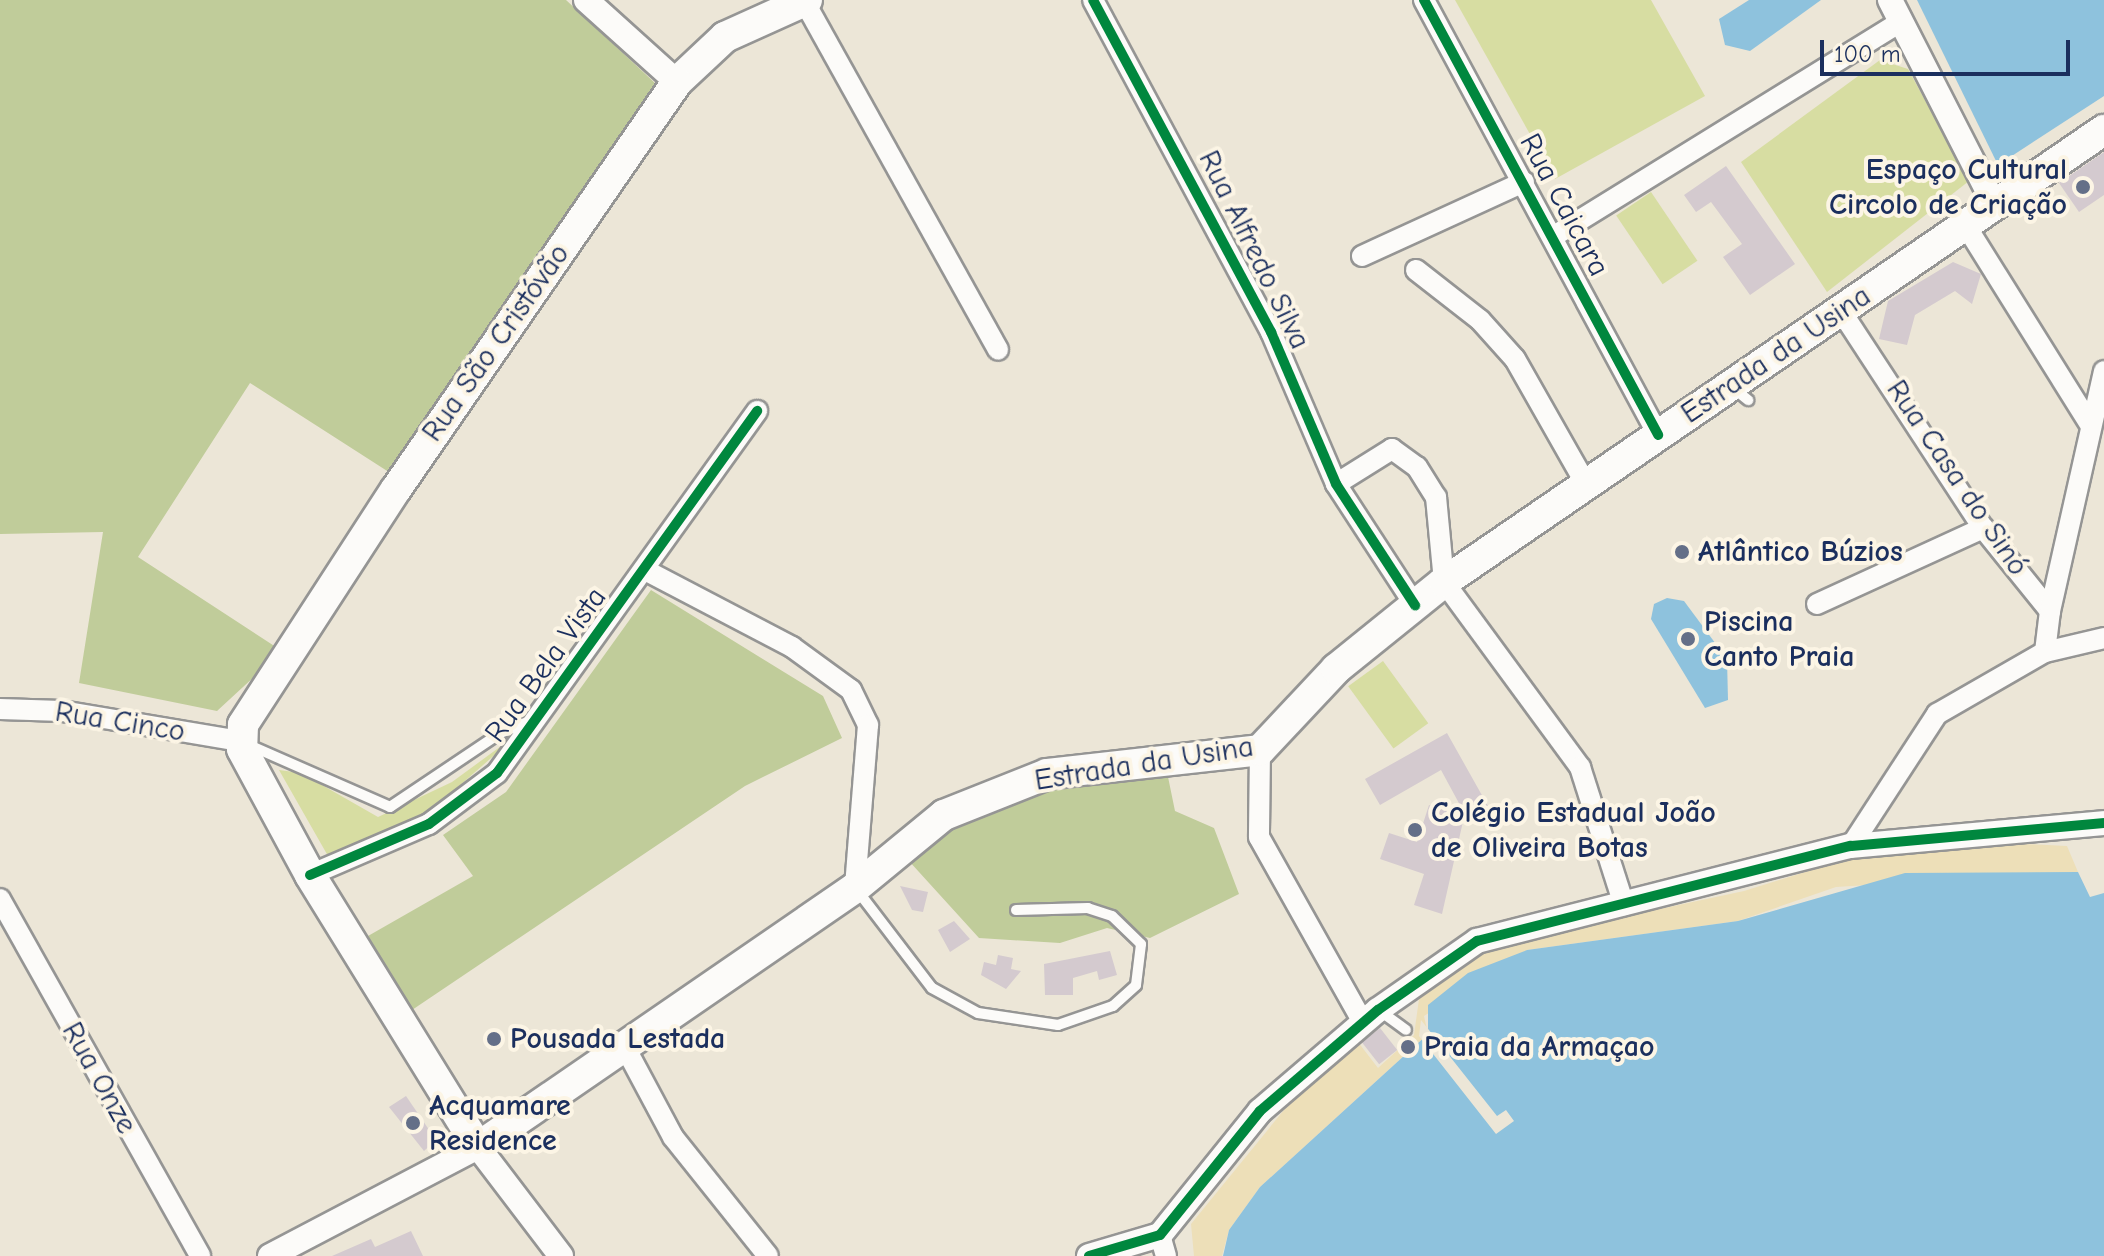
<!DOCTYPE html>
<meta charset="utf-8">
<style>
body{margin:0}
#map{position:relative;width:2104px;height:1256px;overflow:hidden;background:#ece6d7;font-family:"Comic Neue",sans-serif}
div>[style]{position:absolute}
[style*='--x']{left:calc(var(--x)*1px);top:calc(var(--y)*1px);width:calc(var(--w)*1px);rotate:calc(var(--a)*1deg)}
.green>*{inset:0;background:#d7dda2;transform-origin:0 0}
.forest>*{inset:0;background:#c0cc9a}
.sand>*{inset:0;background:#eddfb8}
.water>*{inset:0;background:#8ec2dd}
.pier>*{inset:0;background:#ece6d7}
.building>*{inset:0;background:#d4cacf;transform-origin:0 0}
.roads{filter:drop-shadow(2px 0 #959594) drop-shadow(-2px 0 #959594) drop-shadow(0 2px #959594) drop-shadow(0 -2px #959594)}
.service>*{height:10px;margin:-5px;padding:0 5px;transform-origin:5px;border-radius:5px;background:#fcfbf9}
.minor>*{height:20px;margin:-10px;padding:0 10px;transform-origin:10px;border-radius:10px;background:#fcfbf9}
.tertiary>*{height:24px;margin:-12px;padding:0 12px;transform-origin:12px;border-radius:12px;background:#fcfbf9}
.primary>*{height:30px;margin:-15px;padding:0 15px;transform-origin:15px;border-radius:15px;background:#fcfbf9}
.cycleway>*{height:10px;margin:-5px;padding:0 5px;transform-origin:5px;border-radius:5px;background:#00873e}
.dots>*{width:22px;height:22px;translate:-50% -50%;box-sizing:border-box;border:4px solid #fcf5e5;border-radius:50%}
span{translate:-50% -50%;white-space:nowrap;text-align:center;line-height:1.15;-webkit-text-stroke:8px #fcf5e5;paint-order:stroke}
.poi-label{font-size:30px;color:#1b2f5e;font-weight:700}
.right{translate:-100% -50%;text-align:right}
.left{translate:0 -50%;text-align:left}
.street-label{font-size:30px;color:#1b2f5e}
.scale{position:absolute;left:1820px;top:40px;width:250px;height:36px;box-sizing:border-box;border:4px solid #1b2f5e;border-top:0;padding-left:10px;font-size:24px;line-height:28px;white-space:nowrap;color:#1b2f5e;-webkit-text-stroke:6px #fcf5e5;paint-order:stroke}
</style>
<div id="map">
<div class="green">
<div style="clip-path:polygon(1455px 0,1651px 0,1705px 96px,1555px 179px)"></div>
<div style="clip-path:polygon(1880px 60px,1908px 69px,1969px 181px,1827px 292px,1741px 162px)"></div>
<div style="left:1651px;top:192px;width:83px;height:42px;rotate:56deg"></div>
<div style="left:1383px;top:661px;width:77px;height:43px;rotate:54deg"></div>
<div style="clip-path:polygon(523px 730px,425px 816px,328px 856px,279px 770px,301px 773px,378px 817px,452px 782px)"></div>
</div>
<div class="forest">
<div style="clip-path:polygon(0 0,566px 0,656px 84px,395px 476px,250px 383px,138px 557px,282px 651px,217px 711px,79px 683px,103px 532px,0 534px)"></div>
<div style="clip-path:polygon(651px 590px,823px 696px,842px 738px,745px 786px,412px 1010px,368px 936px,473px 876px,443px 835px,506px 792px)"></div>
<div style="clip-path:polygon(1167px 772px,1175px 811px,1214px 828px,1239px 894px,1150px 938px,1107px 928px,1060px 943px,979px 938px,909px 861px,953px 826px,1055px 784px)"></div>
</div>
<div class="sand">
<div style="clip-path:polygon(1982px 842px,2067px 846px,2078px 872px,1836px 887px,1738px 921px,1527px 950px,1424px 1016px,1428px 1034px,1260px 1187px,1229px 1230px,1222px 1256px,1194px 1256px,1191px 1224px,1297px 1094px,1358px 1042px,1378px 1068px,1414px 1035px,1419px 999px,1430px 984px,1482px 947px,1744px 891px,1847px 859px)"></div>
</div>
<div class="water">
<div style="clip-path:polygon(1749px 0,1821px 0,1750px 51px,1725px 45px,1719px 19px)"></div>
<div style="clip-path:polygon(1917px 0,2104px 0,2104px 96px,1998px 165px)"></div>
<div style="clip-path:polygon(1667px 598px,1684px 601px,1727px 659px,1728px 700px,1705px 708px,1651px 619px,1654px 604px)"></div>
<div style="clip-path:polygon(2078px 872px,2090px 897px,2104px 893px,2104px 1256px,1223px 1256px,1229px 1230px,1260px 1187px,1428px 1034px,1428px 1005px,1468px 973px,1527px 950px,1738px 921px,1905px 873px)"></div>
</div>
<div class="pier">
<div style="clip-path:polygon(1421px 1020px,1497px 1116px,1506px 1110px,1514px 1121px,1496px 1134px,1419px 1036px)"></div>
</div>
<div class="building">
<div style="clip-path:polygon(2104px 152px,2104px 195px,2079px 212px,2059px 183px)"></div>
<div style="clip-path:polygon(1726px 166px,1795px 264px,1750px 295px,1723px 257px,1742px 244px,1711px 202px,1696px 212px,1684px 195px)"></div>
<div style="clip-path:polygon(1953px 262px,1981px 274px,1972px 304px,1955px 291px,1915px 315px,1907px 345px,1879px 339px,1888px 301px)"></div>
<div style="clip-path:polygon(1447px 733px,1488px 806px,1467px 818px,1441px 770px,1380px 805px,1365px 779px)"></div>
<div style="clip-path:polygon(1429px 805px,1464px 817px,1442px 914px,1414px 905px,1424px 874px,1380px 859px,1389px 833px,1417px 842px)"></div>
<div style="clip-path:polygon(900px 886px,928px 892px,923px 912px,912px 910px)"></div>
<div style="clip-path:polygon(954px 921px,970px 939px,950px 952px,938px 930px)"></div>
<div style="clip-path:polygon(1110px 951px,1117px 975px,1099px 980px,1097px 971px,1073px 978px,1073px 995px,1045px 995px,1044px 964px)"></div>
<div style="clip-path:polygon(998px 955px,1013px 958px,1011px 969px,1021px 971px,1006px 989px,981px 975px,984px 962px,996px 965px)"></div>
<div style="left:1380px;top:1028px;width:28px;height:23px;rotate:52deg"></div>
<div style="clip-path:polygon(406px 1096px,436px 1140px,424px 1151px,389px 1107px)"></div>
<div style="clip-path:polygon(411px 1231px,423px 1256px,332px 1256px,371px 1239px,375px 1247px)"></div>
</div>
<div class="roads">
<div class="service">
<div style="--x:1732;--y:387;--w:21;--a:39"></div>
<div style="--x:249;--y:745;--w:154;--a:23.7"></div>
<div style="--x:390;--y:807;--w:133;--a:-33.9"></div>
<div style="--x:500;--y:733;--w:32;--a:-22"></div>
<div style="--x:857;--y:890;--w:123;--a:52.6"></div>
<div style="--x:932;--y:988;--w:52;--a:28.5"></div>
<div style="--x:978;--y:1013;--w:81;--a:8.5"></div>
<div style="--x:1058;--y:1025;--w:58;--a:-19.1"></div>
<div style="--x:1113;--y:1006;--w:31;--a:-42"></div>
<div style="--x:1136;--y:985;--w:41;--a:-83"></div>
<div style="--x:1141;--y:944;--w:40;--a:-136"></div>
<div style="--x:1112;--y:916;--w:25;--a:-162"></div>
<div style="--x:1088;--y:908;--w:72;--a:178.4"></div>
<div style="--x:1380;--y:1011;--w:32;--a:36"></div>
</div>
<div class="minor">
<div style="--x:1093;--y:0;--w:377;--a:61.8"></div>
<div style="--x:1271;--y:332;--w:165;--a:66.8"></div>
<div style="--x:1336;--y:484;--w:145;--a:56.9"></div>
<div style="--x:1424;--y:0;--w:494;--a:61.7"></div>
<div style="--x:804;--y:1;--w:399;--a:60.9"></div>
<div style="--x:1966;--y:226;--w:236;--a:58"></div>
<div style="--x:1554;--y:236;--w:408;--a:-31.7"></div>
<div style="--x:1362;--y:256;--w:178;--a:-24.6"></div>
<div style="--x:1416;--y:270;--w:81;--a:38"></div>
<div style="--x:1480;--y:320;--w:52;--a:48.1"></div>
<div style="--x:1515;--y:359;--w:144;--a:60.4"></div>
<div style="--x:1841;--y:311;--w:259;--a:56.8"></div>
<div style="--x:1983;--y:528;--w:107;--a:51.1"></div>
<div style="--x:2050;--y:611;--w:41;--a:97"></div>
<div style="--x:1336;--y:484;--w:66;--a:-32"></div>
<div style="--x:1392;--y:449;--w:31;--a:36"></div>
<div style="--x:1417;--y:467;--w:36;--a:58"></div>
<div style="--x:1436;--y:497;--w:85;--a:84.6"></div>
<div style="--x:1444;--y:582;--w:230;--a:53.7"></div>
<div style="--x:1580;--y:767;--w:145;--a:72.3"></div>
<div style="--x:645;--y:570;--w:166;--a:27.6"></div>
<div style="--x:792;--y:647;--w:73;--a:36.1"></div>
<div style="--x:851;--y:690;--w:39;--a:64"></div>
<div style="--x:868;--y:725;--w:164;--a:94.6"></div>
<div style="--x:1817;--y:604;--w:183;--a:-24.6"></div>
<div style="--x:2050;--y:611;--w:246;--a:-77.3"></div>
<div style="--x:0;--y:709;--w:62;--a:1.8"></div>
<div style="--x:62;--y:711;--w:181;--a:9.6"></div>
<div style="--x:1260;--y:750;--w:87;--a:90.7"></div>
<div style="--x:1259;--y:837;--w:212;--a:60.7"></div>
<div style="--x:1851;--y:846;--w:158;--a:-56.9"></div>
<div style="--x:1937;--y:714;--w:125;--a:-29.9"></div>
<div style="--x:2045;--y:652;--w:61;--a:-13.3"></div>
<div style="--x:310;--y:875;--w:129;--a:-23.2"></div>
<div style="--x:429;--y:824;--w:85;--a:-36.9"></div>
<div style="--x:497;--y:773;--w:446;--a:-54.3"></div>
<div style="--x:0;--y:899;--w:409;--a:60.7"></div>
<div style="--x:626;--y:1049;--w:100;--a:61.9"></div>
<div style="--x:673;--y:1137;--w:152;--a:51.4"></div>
<div style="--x:1160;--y:1235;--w:22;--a:74"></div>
</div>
<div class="tertiary">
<div style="--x:586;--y:0;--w:122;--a:42"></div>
<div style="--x:1890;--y:0;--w:230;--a:62.9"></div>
<div style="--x:270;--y:1256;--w:235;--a:-27.7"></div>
<div style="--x:478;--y:1147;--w:137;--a:52.7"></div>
<div style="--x:1089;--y:1256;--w:74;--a:-16.5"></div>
<div style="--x:1160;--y:1235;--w:159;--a:-51.1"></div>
<div style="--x:1260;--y:1111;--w:155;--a:-40.6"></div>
<div style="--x:1378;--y:1010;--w:121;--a:-34.9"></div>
<div style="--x:1477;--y:941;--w:386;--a:-14.3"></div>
<div style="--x:1851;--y:846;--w:254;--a:-5.2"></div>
</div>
<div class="primary">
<div style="--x:807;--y:0;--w:90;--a:155.7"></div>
<div style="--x:725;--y:37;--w:66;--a:136.8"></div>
<div style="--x:677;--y:82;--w:495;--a:124.6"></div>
<div style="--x:396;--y:489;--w:281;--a:123"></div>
<div style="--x:243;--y:725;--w:24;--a:92"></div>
<div style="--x:242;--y:749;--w:143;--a:61.6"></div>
<div style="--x:310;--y:875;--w:320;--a:58.3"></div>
<div style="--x:478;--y:1147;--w:457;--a:-34.5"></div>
<div style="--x:855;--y:888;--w:115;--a:-39.4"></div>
<div style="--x:944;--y:815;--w:111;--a:-21.7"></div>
<div style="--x:1047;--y:774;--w:214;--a:-6.4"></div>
<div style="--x:1260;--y:750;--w:111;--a:-46.8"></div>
<div style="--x:1336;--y:669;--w:139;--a:-38.9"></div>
<div style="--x:1444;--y:582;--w:800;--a:-34.41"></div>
</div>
</div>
<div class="cycleway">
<div style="--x:1093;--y:0;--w:377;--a:61.8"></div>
<div style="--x:1271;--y:332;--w:165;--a:66.8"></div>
<div style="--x:1336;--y:484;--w:145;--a:56.9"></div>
<div style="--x:1424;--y:0;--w:494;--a:61.7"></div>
<div style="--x:310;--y:875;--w:129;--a:-23.2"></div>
<div style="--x:429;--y:824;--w:85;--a:-36.9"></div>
<div style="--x:497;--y:773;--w:446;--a:-54.3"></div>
<div style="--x:1089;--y:1256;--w:74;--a:-16.5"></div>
<div style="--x:1160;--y:1235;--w:159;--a:-51.1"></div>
<div style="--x:1260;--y:1111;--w:155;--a:-40.6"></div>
<div style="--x:1378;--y:1010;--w:121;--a:-34.9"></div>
<div style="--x:1477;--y:941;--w:386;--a:-14.3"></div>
<div style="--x:1851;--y:846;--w:254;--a:-5.2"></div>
</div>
<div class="dots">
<div style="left:2083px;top:187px;background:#646f88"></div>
<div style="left:1682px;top:552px;background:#646f88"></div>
<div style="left:1688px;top:639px;background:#646f88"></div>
<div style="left:1415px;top:830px;background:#646f88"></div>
<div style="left:494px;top:1039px;background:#646f88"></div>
<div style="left:1408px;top:1047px;background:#646f88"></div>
<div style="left:413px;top:1123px;background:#646f88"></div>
</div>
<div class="poi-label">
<span class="right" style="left:2067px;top:187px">Espaço Cultural<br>Circolo de Criação</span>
<span class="left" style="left:1698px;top:552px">Atlântico Búzios</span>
<span class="left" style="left:1704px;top:639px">Piscina<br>Canto Praia</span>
<span class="left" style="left:1431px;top:830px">Colégio Estadual João<br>de Oliveira Botas</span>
<span class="left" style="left:510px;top:1039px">Pousada Lestada</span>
<span class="left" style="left:1424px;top:1047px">Praia da Armaçao</span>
<span class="left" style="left:429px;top:1123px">Acquamare<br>Residence</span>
</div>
<div class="street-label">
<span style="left:1564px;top:205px;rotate:62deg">Rua Caicara</span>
<span style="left:1254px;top:250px;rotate:64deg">Rua Alfredo Silva</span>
<span style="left:496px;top:343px;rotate:-55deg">Rua São Cristóvão</span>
<span style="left:1776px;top:355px;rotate:-34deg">Estrada da Usina</span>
<span style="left:1957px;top:478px;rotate:56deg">Rua Casa do Sinó</span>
<span style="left:546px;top:665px;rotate:-54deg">Rua Bela Vista</span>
<span style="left:120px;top:722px;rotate:9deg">Rua Cinco</span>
<span style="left:1144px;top:764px;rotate:-9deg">Estrada da Usina</span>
<span style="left:99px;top:1078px;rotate:61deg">Rua Onze</span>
</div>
<div class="scale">100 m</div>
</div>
